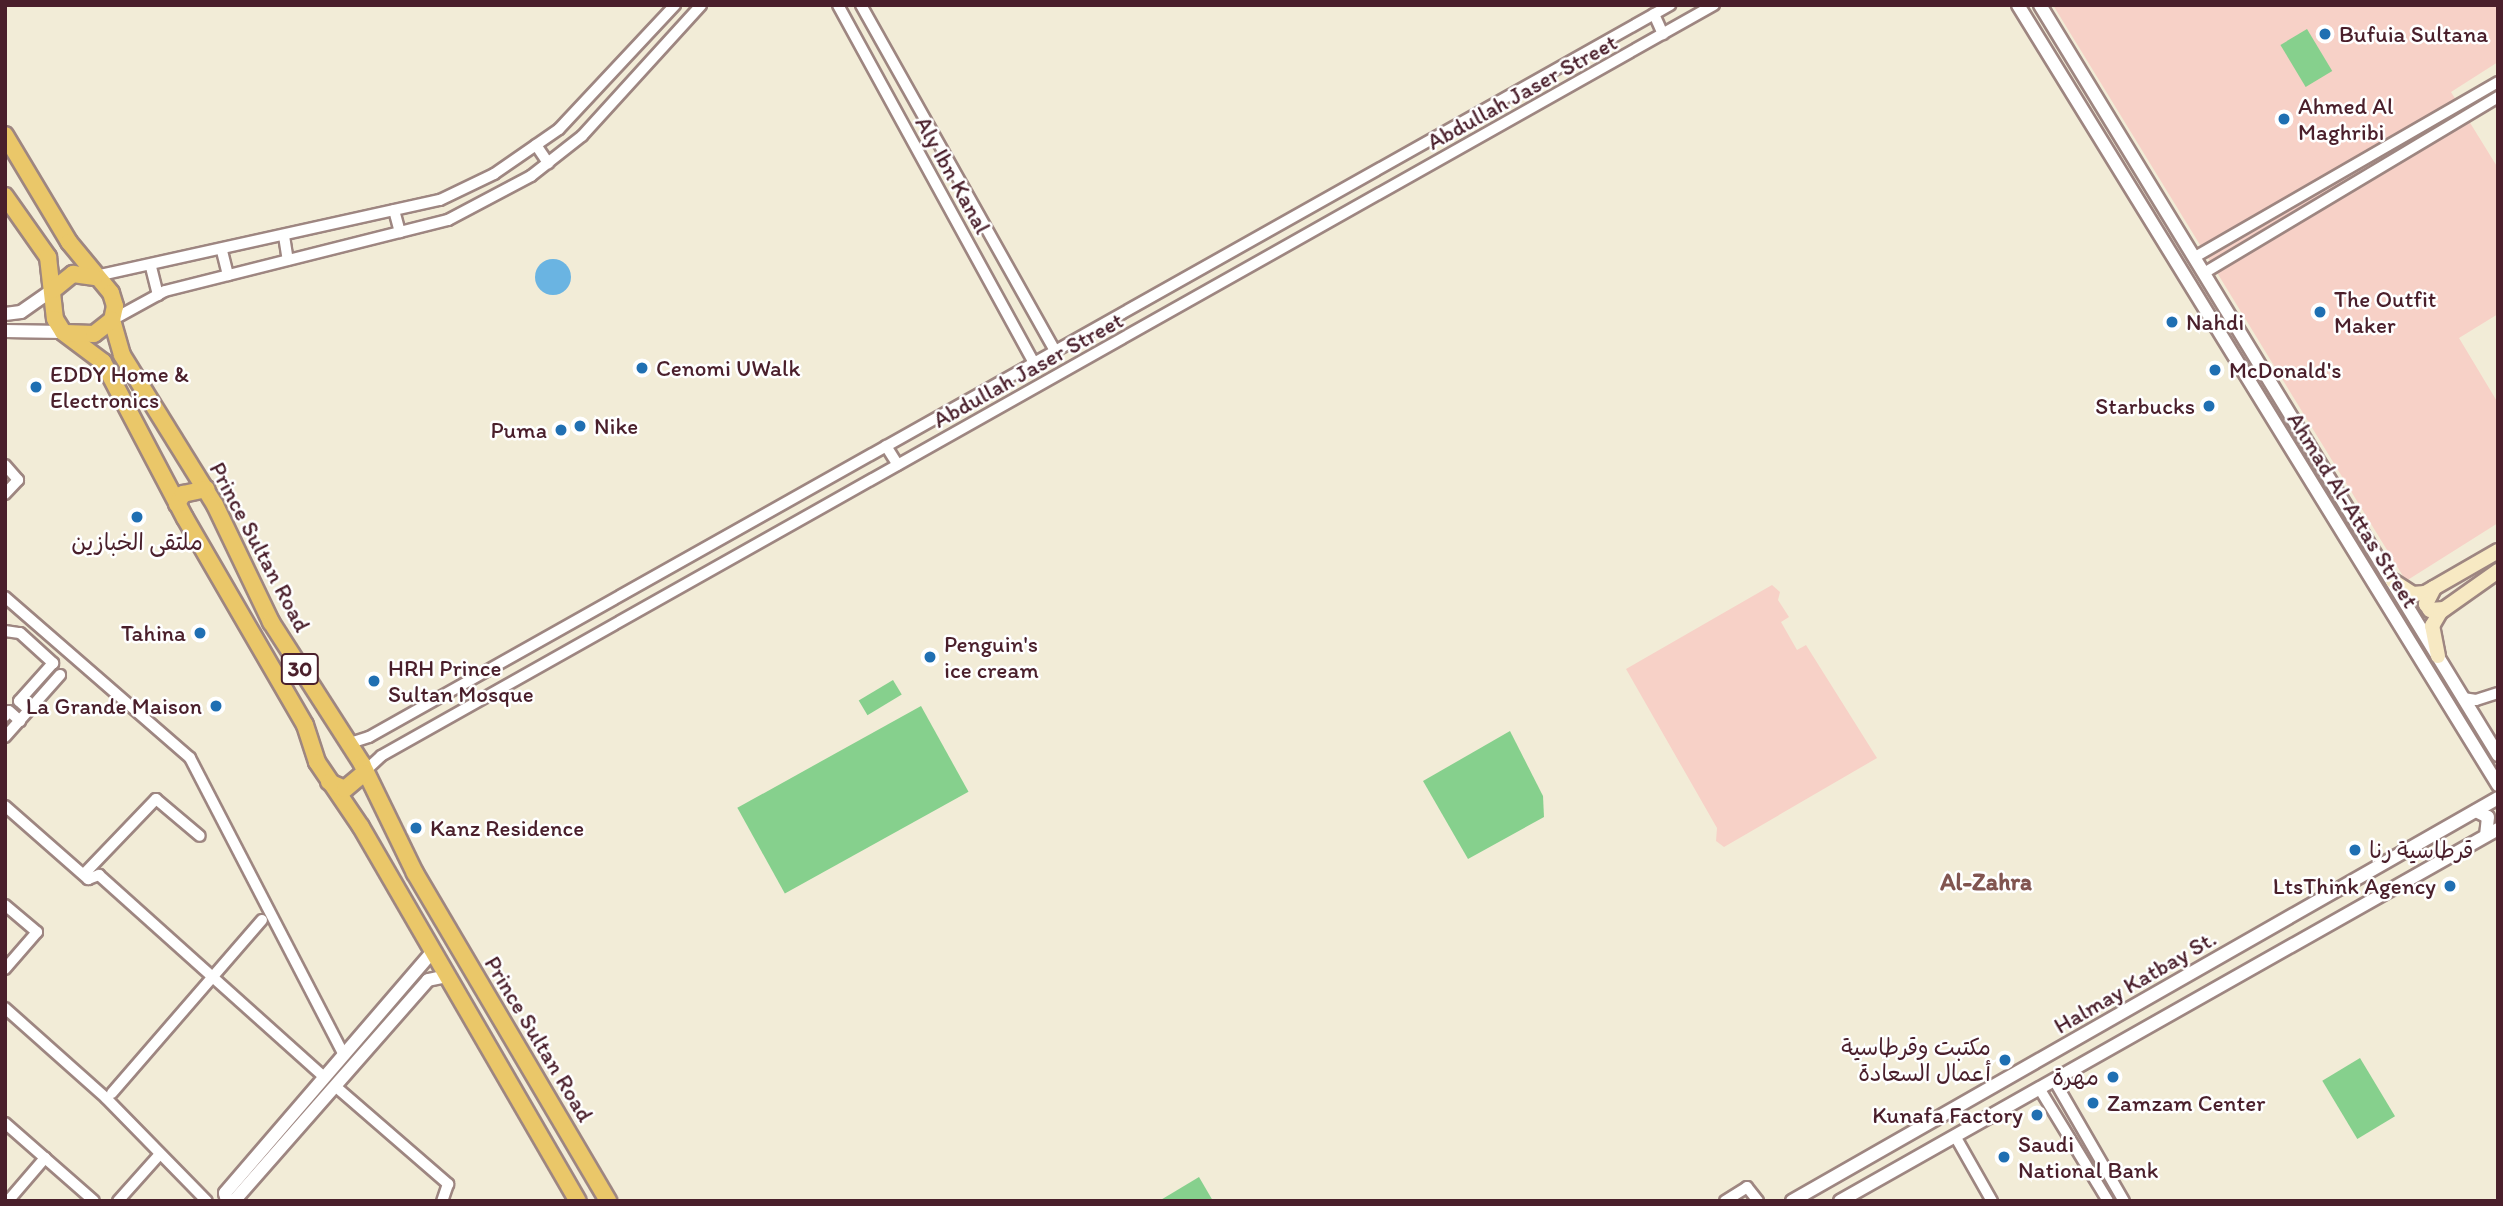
<!DOCTYPE html>
<meta charset="utf-8">
<style>
body{margin:0}
#map{position:relative;width:2503px;height:1206px;overflow:hidden;background:#f2ecd7;font-family:Itim,"Playpen Sans Arabic",sans-serif}
div>[style]{position:absolute}
[style*='--x']{left:calc(var(--x)*1px);top:calc(var(--y)*1px);width:calc(var(--w)*1px);rotate:calc(var(--a)*1deg)}
.built>*{inset:0;background:#f7d1c7}
.green>*{inset:0;background:#86d08d;transform-origin:0 0}
.water>*{inset:0;background:#6ab4e2}
.round{border-radius:50%}
.roads{filter:drop-shadow(2px 0 #9e8681) drop-shadow(-2px 0 #9e8681) drop-shadow(0 2px #9e8681) drop-shadow(0 -2px #9e8681)}
.minor>*{height:10px;margin:-5px;padding:0 5px;transform-origin:5px;border-radius:5px;background:#fff}
.tertiary>*{height:12px;margin:-6px;padding:0 6px;transform-origin:6px;border-radius:6px;background:#fff}
.secondary>*{height:14px;margin:-7px;padding:0 7px;transform-origin:7px;border-radius:7px;background:#f7e9c3}
.primary>*{height:16px;margin:-8px;padding:0 8px;transform-origin:8px;border-radius:8px;background:#eac769}
.dots>*{width:19px;height:19px;translate:-50% -50%;box-sizing:border-box;border:4px solid #fff;border-radius:50%}
span{translate:-50% -50%;white-space:nowrap;text-align:center;line-height:1.15;-webkit-text-stroke:5px #fff;paint-order:stroke}
.shield-label span{padding:2px 5px;background:#fff;border:2px solid;border-radius:5px;-webkit-text-stroke-width:0}
.shield-label{font-size:21px;color:#4a1f2b;font-weight:700}
.poi-label{font-size:23px;color:#4a1f2b}
.left{translate:0 -50%;text-align:left}
.right{translate:-100% -50%;text-align:right}
.street-label{font-size:23px;color:#4a1f2b}
.neighbourhood-label{font-size:24px;color:#815550;font-weight:700}
.frame{position:absolute;inset:0;border:7px solid #4a1f2b;pointer-events:none}
</style>
<div id="map">
<div class="built">
<div style="clip-path:polygon(2053px 5px,2498px 5px,2498px 62px,2451px 92px,2498px 168px,2498px 314px,2459px 338px,2498px 403px,2498px 523px,2406px 581px)"></div>
<div style="clip-path:polygon(1772px 585px,1780px 592px,1778px 600px,1789px 617px,1781px 622px,1797px 650px,1806px 645px,1877px 758px,1724px 847px,1716px 841px,1717px 828px,1626px 669px)"></div>
</div>
<div class="green">
<div style="left:2307px;top:29px;width:49px;height:31px;rotate:59deg"></div>
<div style="left:893px;top:680px;width:17px;height:40px;rotate:59deg"></div>
<div style="left:921px;top:706px;width:98px;height:210px;rotate:61deg"></div>
<div style="clip-path:polygon(1510px 731px,1543px 796px,1544px 817px,1468px 859px,1423px 781px)"></div>
<div style="left:2360px;top:1058px;width:68px;height:44px;rotate:59deg"></div>
<div style="clip-path:polygon(1199px 1177px,1213px 1201px,1159px 1201px)"></div>
</div>
<div class="water">
<div class="round" style="left:535px;top:259px;width:36px;height:36px"></div>
</div>
<div class="roads">
<div class="minor">
<div style="--x:838;--y:5;--w:408;--a:61.3"></div>
<div style="--x:861;--y:5;--w:397;--a:60.7"></div>
<div style="--x:1654;--y:14;--w:22;--a:66"></div>
<div style="--x:536;--y:145;--w:22;--a:56"></div>
<div style="--x:394;--y:210;--w:23;--a:75"></div>
<div style="--x:284;--y:236;--w:24;--a:81"></div>
<div style="--x:222;--y:251;--w:25;--a:76"></div>
<div style="--x:2195;--y:257;--w:350;--a:-30"></div>
<div style="--x:151;--y:267;--w:29;--a:76"></div>
<div style="--x:2204;--y:273;--w:343;--a:-30.9"></div>
<div style="--x:96;--y:276;--w:352;--a:-12.5"></div>
<div style="--x:440;--y:200;--w:60;--a:-25.7"></div>
<div style="--x:494;--y:174;--w:79;--a:-34.7"></div>
<div style="--x:559;--y:129;--w:170;--a:-46.9"></div>
<div style="--x:112;--y:320;--w:60;--a:-28.7"></div>
<div style="--x:165;--y:291;--w:292;--a:-14.1"></div>
<div style="--x:448;--y:220;--w:94;--a:-27.9"></div>
<div style="--x:531;--y:176;--w:65;--a:-38.1"></div>
<div style="--x:582;--y:136;--w:177;--a:-47.7"></div>
<div style="--x:886;--y:446;--w:22;--a:58"></div>
<div style="--x:5;--y:465;--w:20;--a:49"></div>
<div style="--x:18;--y:480;--w:19;--a:133"></div>
<div style="--x:5;--y:597;--w:245;--a:41"></div>
<div style="--x:190;--y:758;--w:332;--a:62.6"></div>
<div style="--x:5;--y:631;--w:15;--a:8"></div>
<div style="--x:20;--y:633;--w:45;--a:42.3"></div>
<div style="--x:53;--y:663;--w:51;--a:131.8"></div>
<div style="--x:19;--y:701;--w:13;--a:42"></div>
<div style="--x:2463;--y:698;--w:13;--a:9"></div>
<div style="--x:2476;--y:700;--w:23;--a:-18"></div>
<div style="--x:5;--y:716;--w:6;--a:-51"></div>
<div style="--x:9;--y:711;--w:15;--a:42"></div>
<div style="--x:5;--y:737;--w:83;--a:-48.4"></div>
<div style="--x:347;--y:744;--w:23;--a:-18"></div>
<div style="--x:369;--y:737;--w:1493;--a:-29.36"></div>
<div style="--x:364;--y:772;--w:23;--a:-43"></div>
<div style="--x:381;--y:756;--w:1530;--a:-29.4"></div>
<div style="--x:5;--y:806;--w:111;--a:41.3"></div>
<div style="--x:88;--y:879;--w:12;--a:-20"></div>
<div style="--x:99;--y:875;--w:301;--a:41.9"></div>
<div style="--x:84;--y:874;--w:104;--a:-46.2"></div>
<div style="--x:156;--y:799;--w:57;--a:40.1"></div>
<div style="--x:5;--y:905;--w:42;--a:40.2"></div>
<div style="--x:37;--y:932;--w:49;--a:130.9"></div>
<div style="--x:5;--y:1008;--w:135;--a:41.7"></div>
<div style="--x:106;--y:1098;--w:144;--a:45.6"></div>
<div style="--x:2054;--y:1080;--w:140;--a:60"></div>
<div style="--x:335;--y:1086;--w:150;--a:40.9"></div>
<div style="--x:448;--y:1184;--w:18;--a:109"></div>
<div style="--x:2039;--y:1088;--w:132;--a:58.6"></div>
<div style="--x:112;--y:1093;--w:229;--a:-49.1"></div>
<div style="--x:5;--y:1123;--w:118;--a:41.2"></div>
<div style="--x:1955;--y:1136;--w:75;--a:60.4"></div>
<div style="--x:8;--y:1201;--w:57;--a:-49.3"></div>
<div style="--x:118;--y:1201;--w:63;--a:-48.2"></div>
<div style="--x:1725;--y:1201;--w:26;--a:-32"></div>
<div style="--x:1747;--y:1187;--w:18;--a:52"></div>
</div>
<div class="tertiary">
<div style="--x:2018;--y:5;--w:916;--a:58.39"></div>
<div style="--x:2040;--y:5;--w:879;--a:58.59"></div>
<div style="--x:5;--y:314;--w:16;--a:-7"></div>
<div style="--x:21;--y:312;--w:39;--a:-35"></div>
<div style="--x:5;--y:331;--w:58;--a:1"></div>
<div style="--x:2476;--y:811;--w:13;--a:27"></div>
<div style="--x:2488;--y:817;--w:18;--a:96"></div>
<div style="--x:227;--y:1201;--w:8;--a:-104"></div>
<div style="--x:225;--y:1193;--w:319;--a:-49.3"></div>
<div style="--x:234;--y:1201;--w:294;--a:-48.7"></div>
<div style="--x:428;--y:980;--w:19;--a:-12"></div>
<div style="--x:1792;--y:1201;--w:813;--a:-29.72"></div>
<div style="--x:1840;--y:1201;--w:756;--a:-29.48"></div>
</div>
<div class="secondary">
<div style="--x:2393;--y:581;--w:24;--a:33"></div>
<div style="--x:2413;--y:594;--w:12;--a:-5"></div>
<div style="--x:2425;--y:593;--w:84;--a:-29.9"></div>
<div style="--x:2434;--y:588;--w:18;--a:117"></div>
<div style="--x:2426;--y:604;--w:7;--a:56"></div>
<div style="--x:2430;--y:610;--w:14;--a:-4"></div>
<div style="--x:2438;--y:656;--w:31;--a:-101"></div>
<div style="--x:2432;--y:626;--w:16;--a:-60"></div>
<div style="--x:2440;--y:612;--w:71;--a:-35.3"></div>
</div>
<div class="primary">
<div style="--x:5;--y:135;--w:125;--a:59.1"></div>
<div style="--x:69;--y:242;--w:66;--a:50.5"></div>
<div style="--x:111;--y:293;--w:14;--a:73"></div>
<div style="--x:115;--y:306;--w:14;--a:102"></div>
<div style="--x:112;--y:320;--w:36;--a:74"></div>
<div style="--x:122;--y:355;--w:176;--a:58.2"></div>
<div style="--x:215;--y:505;--w:130;--a:64.4"></div>
<div style="--x:271;--y:622;--w:169;--a:57.3"></div>
<div style="--x:362;--y:764;--w:121;--a:64.1"></div>
<div style="--x:415;--y:873;--w:381;--a:59.5"></div>
<div style="--x:5;--y:196;--w:75;--a:54.8"></div>
<div style="--x:48;--y:257;--w:62;--a:83.6"></div>
<div style="--x:55;--y:319;--w:15;--a:58"></div>
<div style="--x:63;--y:332;--w:50;--a:36.9"></div>
<div style="--x:103;--y:362;--w:176;--a:62.3"></div>
<div style="--x:185;--y:518;--w:239;--a:59.9"></div>
<div style="--x:305;--y:725;--w:39;--a:72"></div>
<div style="--x:317;--y:762;--w:78;--a:55.9"></div>
<div style="--x:361;--y:827;--w:432;--a:59.9"></div>
<div style="--x:53;--y:290;--w:26;--a:-39"></div>
<div style="--x:73;--y:274;--w:22;--a:8"></div>
<div style="--x:66;--y:333;--w:28;--a:2"></div>
<div style="--x:94;--y:334;--w:23;--a:-38"></div>
<div style="--x:177;--y:504;--w:12;--a:-59"></div>
<div style="--x:183;--y:494;--w:24;--a:-12"></div>
<div style="--x:329;--y:782;--w:17;--a:24"></div>
<div style="--x:345;--y:789;--w:25;--a:-40"></div>
</div>
</div>
<div class="dots">
<div style="left:2325px;top:34px;background:#1f6fb2"></div>
<div style="left:2284px;top:119px;background:#1f6fb2"></div>
<div style="left:2320px;top:312px;background:#1f6fb2"></div>
<div style="left:2172px;top:322px;background:#1f6fb2"></div>
<div style="left:642px;top:368px;background:#1f6fb2"></div>
<div style="left:2215px;top:370px;background:#1f6fb2"></div>
<div style="left:36px;top:387px;background:#1f6fb2"></div>
<div style="left:2209px;top:406px;background:#1f6fb2"></div>
<div style="left:580px;top:426px;background:#1f6fb2"></div>
<div style="left:561px;top:430px;background:#1f6fb2"></div>
<div style="left:137px;top:517px;background:#1f6fb2"></div>
<div style="left:200px;top:633px;background:#1f6fb2"></div>
<div style="left:930px;top:657px;background:#1f6fb2"></div>
<div style="left:374px;top:681px;background:#1f6fb2"></div>
<div style="left:216px;top:706px;background:#1f6fb2"></div>
<div style="left:416px;top:828px;background:#1f6fb2"></div>
<div style="left:2355px;top:850px;background:#1f6fb2"></div>
<div style="left:2450px;top:886px;background:#1f6fb2"></div>
<div style="left:2005px;top:1060px;background:#1f6fb2"></div>
<div style="left:2113px;top:1077px;background:#1f6fb2"></div>
<div style="left:2093px;top:1103px;background:#1f6fb2"></div>
<div style="left:2037px;top:1115px;background:#1f6fb2"></div>
<div style="left:2004px;top:1157px;background:#1f6fb2"></div>
</div>
<div class="shield-label">
<span style="left:300px;top:669px">30</span>
</div>
<div class="poi-label">
<span class="left" style="left:2339px;top:34px">Bufuia Sultana</span>
<span class="left" style="left:2298px;top:119px">Ahmed Al<br>Maghribi</span>
<span class="left" style="left:2334px;top:312px">The Outfit<br>Maker</span>
<span class="left" style="left:2186px;top:322px">Nahdi</span>
<span class="left" style="left:656px;top:368px">Cenomi UWalk</span>
<span class="left" style="left:2229px;top:370px">McDonald's</span>
<span class="left" style="left:50px;top:387px">EDDY Home &amp;<br>Electronics</span>
<span class="right" style="left:2195px;top:406px">Starbucks</span>
<span class="left" style="left:594px;top:426px">Nike</span>
<span class="right" style="left:547px;top:430px">Puma</span>
<span style="left:137px;top:542px">ملتقى الخبازين</span>
<span class="right" style="left:186px;top:633px">Tahina</span>
<span class="left" style="left:944px;top:657px">Penguin's<br>ice cream</span>
<span class="left" style="left:388px;top:681px">HRH Prince<br>Sultan Mosque</span>
<span class="right" style="left:202px;top:706px">La Grande Maison</span>
<span class="left" style="left:430px;top:828px">Kanz Residence</span>
<span class="left" style="left:2369px;top:850px">قرطاسية رنا</span>
<span class="right" style="left:2436px;top:886px">LtsThink Agency</span>
<span class="right" style="left:1991px;top:1060px">مكتبت وقرطاسية<br>أعمال السعادة</span>
<span class="right" style="left:2099px;top:1077px">مهرة</span>
<span class="left" style="left:2107px;top:1103px">Zamzam Center</span>
<span class="right" style="left:2023px;top:1115px">Kunafa Factory</span>
<span class="left" style="left:2018px;top:1157px">Saudi<br>National Bank</span>
</div>
<div class="street-label">
<span style="left:1522px;top:92px;rotate:-29deg">Abdullah Jaser Street</span>
<span style="left:953px;top:175px;rotate:61deg">Aly Ibn Kanal</span>
<span style="left:1028px;top:370px;rotate:-29deg">Abdullah Jaser Street</span>
<span style="left:2353px;top:510px;rotate:58deg">Ahmad Al-Attas Street</span>
<span style="left:260px;top:547px;rotate:62deg">Prince Sultan Road</span>
<span style="left:2135px;top:982px;rotate:-30deg">Halmay Katbay St.</span>
<span style="left:539px;top:1039px;rotate:59deg">Prince Sultan Road</span>
</div>
<div class="neighbourhood-label">
<span style="left:1986px;top:882px">Al-Zahra</span>
</div>
<div class="frame"></div>
</div>
